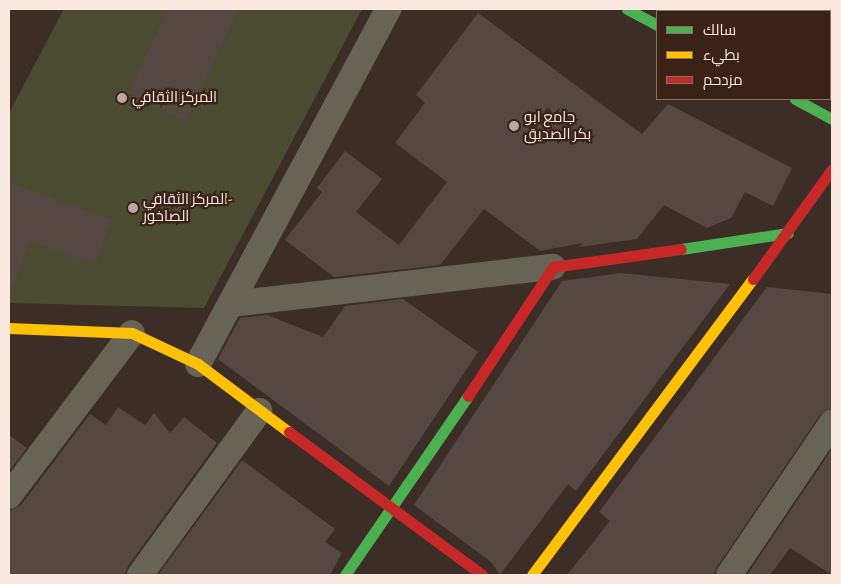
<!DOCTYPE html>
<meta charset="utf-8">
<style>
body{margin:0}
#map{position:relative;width:841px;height:584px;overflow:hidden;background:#3c2e27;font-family:"Alegreya Sans",Cairo,sans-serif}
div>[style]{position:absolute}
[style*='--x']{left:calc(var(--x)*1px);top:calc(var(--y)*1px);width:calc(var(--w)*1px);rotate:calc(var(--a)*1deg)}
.green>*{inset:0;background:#4b4b32}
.building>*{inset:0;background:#554741}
.street>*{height:26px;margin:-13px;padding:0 13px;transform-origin:13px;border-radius:13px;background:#686357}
.fast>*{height:11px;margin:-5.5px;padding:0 5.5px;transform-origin:5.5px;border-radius:5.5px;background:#4caf50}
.slow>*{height:11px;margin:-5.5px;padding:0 5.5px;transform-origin:5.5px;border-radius:5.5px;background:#ffc107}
.jam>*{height:11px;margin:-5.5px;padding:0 5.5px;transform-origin:5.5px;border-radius:5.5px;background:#c62828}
.dots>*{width:14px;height:14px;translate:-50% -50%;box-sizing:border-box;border:2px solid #3a2216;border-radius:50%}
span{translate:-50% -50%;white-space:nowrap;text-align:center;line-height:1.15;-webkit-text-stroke:4.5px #3a2216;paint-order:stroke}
.poi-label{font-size:15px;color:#f9e9e1}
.left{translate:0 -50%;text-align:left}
.frame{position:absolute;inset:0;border:10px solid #f9e9e1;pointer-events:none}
.legend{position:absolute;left:656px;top:10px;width:175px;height:90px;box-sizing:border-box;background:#3a2216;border:1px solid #867267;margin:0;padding:6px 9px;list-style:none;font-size:15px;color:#f9e9e1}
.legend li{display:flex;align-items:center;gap:10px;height:25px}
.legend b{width:25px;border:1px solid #867267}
</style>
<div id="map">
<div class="green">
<div style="clip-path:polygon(64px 9px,362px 9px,204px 308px,9px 303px,9px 113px)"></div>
</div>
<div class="building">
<div style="clip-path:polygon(168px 9px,239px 9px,186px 121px,128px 94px)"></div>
<div style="clip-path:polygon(478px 13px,642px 134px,668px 104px,792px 168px,773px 206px,745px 192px,731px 218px,707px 228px,664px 205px,637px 239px,579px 247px,583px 243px,540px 251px,484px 209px,440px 265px,334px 277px,285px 240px,322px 192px,317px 188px,345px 151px,382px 179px,356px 212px,399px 245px,447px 182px,395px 143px,425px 103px,416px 95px)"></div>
<div style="clip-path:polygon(9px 182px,112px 220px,95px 265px,30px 241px,12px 289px,9px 289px)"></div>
<div style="clip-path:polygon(621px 273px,730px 284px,576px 491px,568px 484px,500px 575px,491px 562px,414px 505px,562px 281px)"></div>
<div style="clip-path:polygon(767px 287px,832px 294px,832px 408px,820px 415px,717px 567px,714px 575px,567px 575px,610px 521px,599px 512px)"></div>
<div style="clip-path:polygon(403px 299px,478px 352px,389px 486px,218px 359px,240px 318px,267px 315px,323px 337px,345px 306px)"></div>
<div style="clip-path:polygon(118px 407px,145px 425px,154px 413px,170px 433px,184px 417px,217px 443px,128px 566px,125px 575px,9px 575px,9px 511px,21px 505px,90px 414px,106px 425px)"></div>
<div style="clip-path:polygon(9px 435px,27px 448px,9px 471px)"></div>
<div style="clip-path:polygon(832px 449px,832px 575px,790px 548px,770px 575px,747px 575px)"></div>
<div style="clip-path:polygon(242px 460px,335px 529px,325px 542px,342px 553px,330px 575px,158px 575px)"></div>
</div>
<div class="street">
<div style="--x:231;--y:304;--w:324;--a:-6.6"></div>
<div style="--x:198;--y:364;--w:403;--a:-61.8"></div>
<div style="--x:9;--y:496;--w:204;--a:-53"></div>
<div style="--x:140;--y:575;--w:203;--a:-54"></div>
<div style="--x:729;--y:575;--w:184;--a:-55.9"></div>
</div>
<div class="fast">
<div style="--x:627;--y:9;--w:34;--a:28"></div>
<div style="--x:795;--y:99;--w:42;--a:28.4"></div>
<div style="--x:681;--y:249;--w:108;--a:-8.5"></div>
<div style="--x:345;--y:575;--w:217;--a:-55.5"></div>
</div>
<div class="slow">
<div style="--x:9;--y:328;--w:123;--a:2.3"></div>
<div style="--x:132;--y:333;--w:73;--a:25.2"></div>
<div style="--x:198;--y:364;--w:114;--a:36.8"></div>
<div style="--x:532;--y:575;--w:369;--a:-53.3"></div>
</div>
<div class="jam">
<div style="--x:753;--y:279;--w:135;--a:-54.3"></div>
<div style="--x:468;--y:396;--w:154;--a:-56.6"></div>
<div style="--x:553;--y:267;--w:129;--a:-8"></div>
<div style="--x:289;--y:432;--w:240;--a:36.5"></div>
</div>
<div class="dots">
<div style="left:122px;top:98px;background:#b7a8a0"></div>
<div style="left:514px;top:126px;background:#b7a8a0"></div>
<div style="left:133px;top:208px;background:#b7a8a0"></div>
</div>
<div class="poi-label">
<span class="left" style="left:132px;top:98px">المركز الثقافي</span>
<span class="left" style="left:524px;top:126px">جامع ابو<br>بكر الصديق</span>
<span class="left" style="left:143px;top:208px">المركز الثقافي-<br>الصاخور</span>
</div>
<div class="frame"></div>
<ul class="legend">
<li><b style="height:6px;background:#4caf50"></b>سالك</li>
<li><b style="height:6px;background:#ffc107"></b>بطيء</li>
<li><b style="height:6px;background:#c62828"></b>مزدحم</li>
</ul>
</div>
